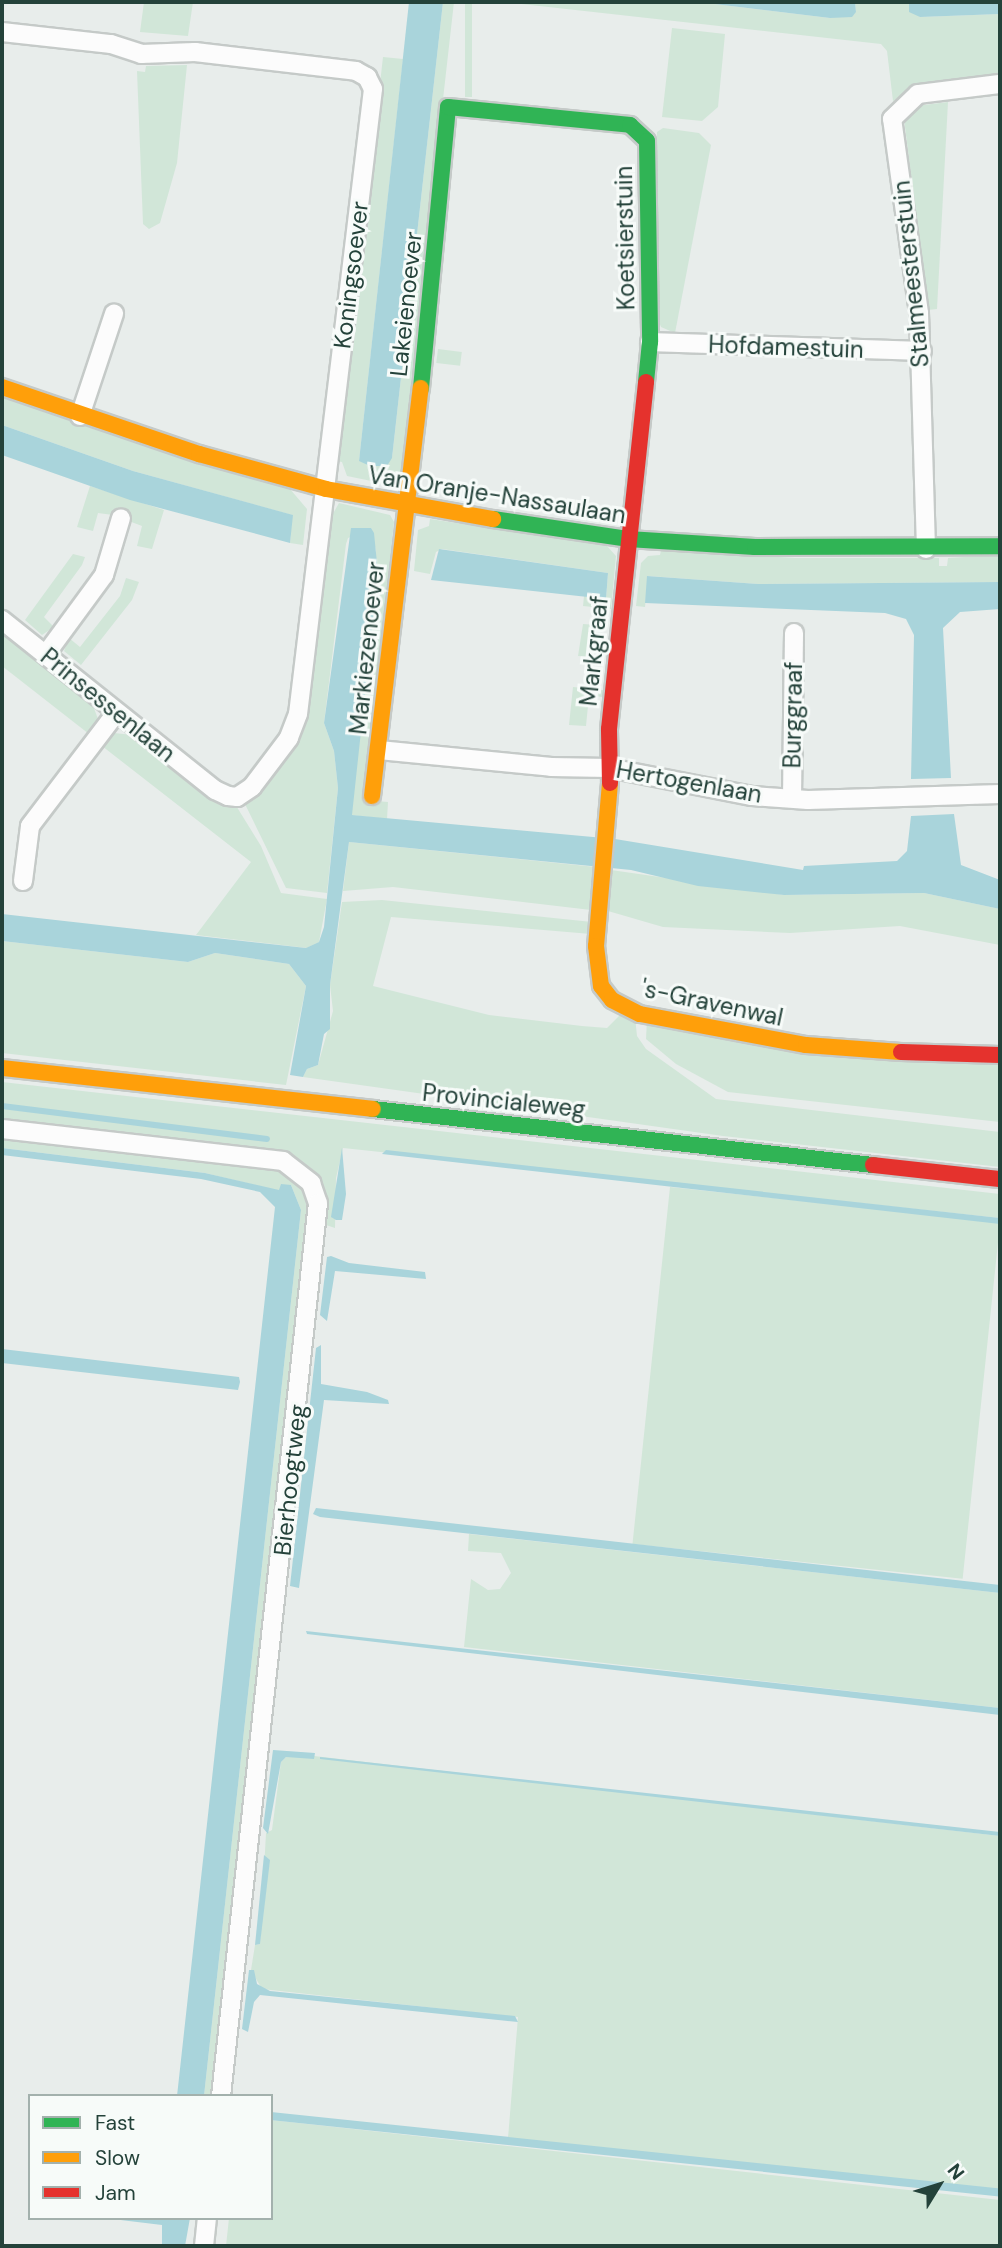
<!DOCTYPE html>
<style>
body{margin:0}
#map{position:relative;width:1002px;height:2248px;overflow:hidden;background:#e8edeb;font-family:"DM Sans",sans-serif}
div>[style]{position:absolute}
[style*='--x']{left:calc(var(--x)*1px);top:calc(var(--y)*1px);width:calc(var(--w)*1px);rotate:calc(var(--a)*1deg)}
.green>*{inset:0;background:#d1e6d8;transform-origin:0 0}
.water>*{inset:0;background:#a9d4db;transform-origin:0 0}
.stream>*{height:6px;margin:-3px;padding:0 3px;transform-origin:3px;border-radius:3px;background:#a9d4db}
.roads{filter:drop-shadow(2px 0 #c5cac8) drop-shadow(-2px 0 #c5cac8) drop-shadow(0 2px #c5cac8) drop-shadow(0 -2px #c5cac8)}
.street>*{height:18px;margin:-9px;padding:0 9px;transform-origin:9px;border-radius:9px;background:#fcfcfc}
.fast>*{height:16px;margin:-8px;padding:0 8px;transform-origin:8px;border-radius:8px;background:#30b455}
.slow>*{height:16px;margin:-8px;padding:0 8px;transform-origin:8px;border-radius:8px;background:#ff9f0a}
.jam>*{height:16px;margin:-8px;padding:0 8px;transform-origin:8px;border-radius:8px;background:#e5322d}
span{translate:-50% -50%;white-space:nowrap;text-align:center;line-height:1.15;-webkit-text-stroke:6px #f7fbf9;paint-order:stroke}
.street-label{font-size:24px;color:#24423a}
.frame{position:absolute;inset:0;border:4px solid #24423a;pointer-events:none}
.legend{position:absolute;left:28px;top:2094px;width:245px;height:126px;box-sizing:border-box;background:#f7fbf9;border:2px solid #a3b1ad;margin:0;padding:9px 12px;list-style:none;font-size:21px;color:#24423a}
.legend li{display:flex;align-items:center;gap:14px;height:35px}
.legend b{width:35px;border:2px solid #a3b1ad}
.north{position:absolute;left:904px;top:2150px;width:70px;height:70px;-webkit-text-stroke:5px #f7fbf9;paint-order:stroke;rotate:52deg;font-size:19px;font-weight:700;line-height:28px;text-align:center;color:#24423a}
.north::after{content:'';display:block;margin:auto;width:24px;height:32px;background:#24423a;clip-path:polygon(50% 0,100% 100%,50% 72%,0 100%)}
</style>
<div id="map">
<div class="green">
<div style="clip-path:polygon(144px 2px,193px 2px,188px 36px,140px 32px)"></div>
<div style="clip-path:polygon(443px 2px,454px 2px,400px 480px,386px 484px,347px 476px,342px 462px,337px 461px,383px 57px,403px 59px,359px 461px,392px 458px)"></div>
<div style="left:465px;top:2px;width:7px;height:95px"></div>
<div style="clip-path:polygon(504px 2px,698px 2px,830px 18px,856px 12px,855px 2px,909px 2px,920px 17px,1000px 14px,1000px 77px,915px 87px,893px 101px,887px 51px,881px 44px)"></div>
<div style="clip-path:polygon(672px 28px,725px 34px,718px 107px,702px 121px,662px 117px)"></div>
<div style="clip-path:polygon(187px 65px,177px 163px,160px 223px,149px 229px,143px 224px,137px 71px,145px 72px,146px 66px)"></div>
<div style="clip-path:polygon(948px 102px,937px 309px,928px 310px,904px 119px,916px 106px)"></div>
<div style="clip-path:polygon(663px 128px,699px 133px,711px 145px,675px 333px,661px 327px,655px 312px,657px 132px)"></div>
<div style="left:438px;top:349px;width:24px;height:14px;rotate:7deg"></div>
<div style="clip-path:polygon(2px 397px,290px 489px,307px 509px,303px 545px,290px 543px,292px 515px,133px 471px,2px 425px)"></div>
<div style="clip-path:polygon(90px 486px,164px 510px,152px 549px,137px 546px,142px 526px,113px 515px,98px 513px,93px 531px,77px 527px)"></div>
<div style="clip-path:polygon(339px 503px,390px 515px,394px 522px,364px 800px,388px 802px,387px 819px,351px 815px,376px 551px,371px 528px,348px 538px,346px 544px,324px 723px,334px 751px,338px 788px,327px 893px,286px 888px,244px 802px,293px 747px,307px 717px,330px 519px)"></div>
<div style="clip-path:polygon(430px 519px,607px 546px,616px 556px,611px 609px,583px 606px,584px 596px,606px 599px,608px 573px,442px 549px,436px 552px,430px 574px,414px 571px,418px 530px,429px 526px)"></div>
<div style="clip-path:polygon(661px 550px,795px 558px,939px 558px,939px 566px,947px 566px,948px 558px,1000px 555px,1000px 582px,758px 584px,648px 576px,645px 607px,636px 606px,641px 563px,648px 556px,660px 555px)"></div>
<div style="clip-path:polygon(73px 554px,85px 557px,82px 565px,44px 617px,54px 627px,42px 635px,25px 620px)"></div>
<div style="clip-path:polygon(126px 578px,139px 582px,132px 600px,81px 665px,64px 651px,69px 638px,80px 647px,120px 596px)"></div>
<div style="clip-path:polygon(583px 624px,596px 625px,593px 657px,578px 656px)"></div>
<div style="clip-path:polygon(2px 632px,92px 703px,98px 719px,89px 734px,2px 666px)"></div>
<div style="clip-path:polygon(573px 687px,603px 690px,603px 697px,589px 696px,586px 726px,569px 725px)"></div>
<div style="clip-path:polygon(114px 733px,133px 735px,235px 804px,261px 846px,281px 893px,327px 899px,319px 942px,307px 948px,196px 935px,251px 862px,102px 746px)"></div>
<div style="clip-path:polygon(349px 842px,596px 867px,591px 910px,393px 887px,343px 891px)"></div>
<div style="clip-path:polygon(611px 870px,784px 895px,924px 893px,1000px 909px,1000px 945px,900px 926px,790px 933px,663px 927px,608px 911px)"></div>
<div style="clip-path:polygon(382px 900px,592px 922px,591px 934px,391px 917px,373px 986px,489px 1015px,582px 1026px,607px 1028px,621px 1014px,635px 1017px,637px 1036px,646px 1049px,716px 1099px,1000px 1132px,1000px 1167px,723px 1136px,303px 1077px,307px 1069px,318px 1065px,333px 1011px,330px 985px,342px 902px)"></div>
<div style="clip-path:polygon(2px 941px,188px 962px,215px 953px,289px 964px,306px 986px,286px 1085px,2px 1053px)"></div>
<div style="clip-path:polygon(647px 1020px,1000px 1060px,1000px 1122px,728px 1092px,676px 1064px,646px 1039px)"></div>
<div style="clip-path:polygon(2px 1082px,1000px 1194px,1000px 1218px,343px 1148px,336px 1178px,335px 1228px,326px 1225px,325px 1195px,318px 1175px,292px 1154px,2px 1119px)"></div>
<div style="clip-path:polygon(2px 1138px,274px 1169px,300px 1185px,311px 1210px,213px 2096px,204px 2096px,301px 1210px,291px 1185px,280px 1191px,205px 1173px,2px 1148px)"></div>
<div style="left:670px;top:1187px;width:332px;height:359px;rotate:6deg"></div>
<div style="clip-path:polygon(469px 1534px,1000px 1593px,1000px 1708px,464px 1647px,471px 1579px,488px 1590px,500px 1589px,511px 1573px,501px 1553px,468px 1551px)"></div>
<div style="clip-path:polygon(314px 1756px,1000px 1836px,1000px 2193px,508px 2138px,518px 2017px,262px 1989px,251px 1970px,255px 1945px,260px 1944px,266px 1833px,272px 1830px,281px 1762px,286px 1757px)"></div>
<div style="clip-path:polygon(271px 2120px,1000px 2200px,1000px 2246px,226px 2246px,229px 2218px,271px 2218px)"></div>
</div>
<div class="water">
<div style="clip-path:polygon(409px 2px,443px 2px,392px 458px,387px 466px,370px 466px,359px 461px)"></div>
<div style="clip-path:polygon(698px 2px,855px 2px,856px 12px,852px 17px,830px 18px)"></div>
<div style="clip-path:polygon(909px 2px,1000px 2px,1000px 14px,920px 17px,909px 12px)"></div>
<div style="clip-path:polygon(2px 425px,133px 471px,293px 515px,290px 543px,130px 500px,2px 455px)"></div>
<div style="clip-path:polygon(351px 528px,371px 528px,374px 533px,378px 573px,352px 815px,615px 839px,803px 870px,804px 866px,897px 861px,907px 851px,911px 816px,954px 814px,961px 865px,1000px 880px,1000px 909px,924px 893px,784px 895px,698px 886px,631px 870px,349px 842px,330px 985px,330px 1029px,324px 1034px,318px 1065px,307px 1069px,303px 1077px,290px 1075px,306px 986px,289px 964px,215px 953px,188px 962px,2px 941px,2px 914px,306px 948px,319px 942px,324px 927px,338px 788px,334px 751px,324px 723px)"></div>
<div style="clip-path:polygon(439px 549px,608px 573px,606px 599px,431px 580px)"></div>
<div style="clip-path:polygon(647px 576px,758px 584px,1000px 582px,1000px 609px,960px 612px,943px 628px,951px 778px,911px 779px,914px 635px,906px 619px,885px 613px,645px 603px)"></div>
<div style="clip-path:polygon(2px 1148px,205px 1173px,279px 1190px,281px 1184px,291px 1185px,301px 1210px,204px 2096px,177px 2096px,275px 1207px,260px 1192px,201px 1179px,2px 1155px)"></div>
<div style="clip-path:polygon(342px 1148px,346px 1194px,342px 1220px,336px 1220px,331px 1217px)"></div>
<div style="clip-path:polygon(386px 1150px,1000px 1218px,1000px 1224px,382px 1154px)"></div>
<div style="clip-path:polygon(331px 1256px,349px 1263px,425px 1272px,426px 1279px,335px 1271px,327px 1321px,320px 1315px,327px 1257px)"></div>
<div style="clip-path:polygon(321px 1345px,321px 1384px,367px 1392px,388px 1400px,389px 1404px,324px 1400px,299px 1588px,290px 1586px,316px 1348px)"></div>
<div style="clip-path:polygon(2px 1349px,239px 1377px,240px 1382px,238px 1390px,2px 1363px)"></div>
<div style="clip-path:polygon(316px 1508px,1000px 1585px,1000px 1593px,320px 1517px,313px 1514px)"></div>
<div style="clip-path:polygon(306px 1631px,1000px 1708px,1000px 1715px,307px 1634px)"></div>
<div style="clip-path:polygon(273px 1750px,315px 1753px,314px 1759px,286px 1757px,281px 1762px,268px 1834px,263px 1828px)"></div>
<div style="clip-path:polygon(320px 1757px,1000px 1832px,1000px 1836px,320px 1759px)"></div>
<div style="clip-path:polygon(264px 1855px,270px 1860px,260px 1944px,255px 1945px)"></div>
<div style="clip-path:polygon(249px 1970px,254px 1970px,257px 1984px,270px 1991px,515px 2016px,518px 2022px,260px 1995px,254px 2002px,248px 2032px,242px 2029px)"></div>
<div style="left:271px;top:2112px;width:733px;height:8px;rotate:6deg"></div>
<div style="clip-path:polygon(104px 2218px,155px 2219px,190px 2218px,185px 2246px,162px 2246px,162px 2225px)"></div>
</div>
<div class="stream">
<div style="--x:2;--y:1106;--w:267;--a:7.1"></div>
</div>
<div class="roads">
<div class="street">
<div style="--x:2;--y:32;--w:110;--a:6.3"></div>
<div style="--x:111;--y:44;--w:32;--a:18"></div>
<div style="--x:141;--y:54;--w:54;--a:-2.1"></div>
<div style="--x:195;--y:52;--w:162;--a:6.7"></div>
<div style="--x:356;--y:71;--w:13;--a:29"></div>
<div style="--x:367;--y:77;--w:13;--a:63"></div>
<div style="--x:373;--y:89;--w:629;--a:96.84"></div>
<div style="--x:298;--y:714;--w:26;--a:111"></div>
<div style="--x:289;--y:738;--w:61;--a:127.1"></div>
<div style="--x:252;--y:787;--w:18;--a:146"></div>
<div style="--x:237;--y:797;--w:9;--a:-174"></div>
<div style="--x:228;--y:796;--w:14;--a:-155"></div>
<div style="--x:215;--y:790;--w:273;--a:-141.4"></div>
<div style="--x:650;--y:342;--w:272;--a:1.9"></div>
<div style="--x:80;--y:416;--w:108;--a:-71.6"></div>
<div style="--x:926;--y:549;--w:236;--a:-91.7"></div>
<div style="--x:919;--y:313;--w:196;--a:-97.9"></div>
<div style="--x:892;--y:119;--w:36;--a:-44"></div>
<div style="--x:918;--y:94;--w:83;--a:-7"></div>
<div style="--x:46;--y:654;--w:98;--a:-53.7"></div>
<div style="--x:104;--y:575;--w:59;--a:-73.4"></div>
<div style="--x:379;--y:750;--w:173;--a:5.6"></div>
<div style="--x:551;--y:767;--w:58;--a:1"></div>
<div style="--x:609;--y:768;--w:146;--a:11.1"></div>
<div style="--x:752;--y:796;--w:56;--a:4.1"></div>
<div style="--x:808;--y:800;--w:192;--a:-1.8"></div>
<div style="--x:792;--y:798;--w:165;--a:-89.3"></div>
<div style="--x:23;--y:881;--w:55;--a:-82.7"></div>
<div style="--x:30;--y:826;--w:142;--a:-52.7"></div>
<div style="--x:2;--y:1129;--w:283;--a:6.5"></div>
<div style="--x:283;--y:1161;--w:36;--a:38"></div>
<div style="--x:311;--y:1183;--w:21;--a:71"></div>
<div style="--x:318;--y:1203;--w:898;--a:96.2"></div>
<div style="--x:204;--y:2246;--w:28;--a:-84"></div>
</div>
<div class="fast">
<div style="--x:421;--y:388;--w:282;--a:-84.5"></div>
<div style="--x:448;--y:107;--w:183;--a:5.6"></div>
<div style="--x:630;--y:125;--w:23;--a:43"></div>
<div style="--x:647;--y:141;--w:201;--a:89.1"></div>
<div style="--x:650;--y:342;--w:40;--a:95.7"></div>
<div style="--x:493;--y:519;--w:136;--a:8.4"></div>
<div style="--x:628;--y:539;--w:127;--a:3.6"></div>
<div style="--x:755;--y:547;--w:245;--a:-0.2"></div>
<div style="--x:373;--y:1109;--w:503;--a:6.39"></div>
</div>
<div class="slow">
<div style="--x:2;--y:387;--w:208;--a:18.8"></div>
<div style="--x:199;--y:454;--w:132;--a:15.4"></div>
<div style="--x:326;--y:489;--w:170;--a:10.2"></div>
<div style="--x:610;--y:783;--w:164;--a:94.9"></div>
<div style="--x:596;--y:946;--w:40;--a:82.9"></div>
<div style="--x:601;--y:986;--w:18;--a:52"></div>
<div style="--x:612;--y:1000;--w:31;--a:27"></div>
<div style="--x:640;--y:1014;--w:169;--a:10.6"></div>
<div style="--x:806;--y:1045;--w:95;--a:4.2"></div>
<div style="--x:372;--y:796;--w:411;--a:-83.2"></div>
<div style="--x:2;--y:1068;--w:373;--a:6.3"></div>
</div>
<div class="jam">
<div style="--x:610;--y:783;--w:54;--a:-91.1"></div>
<div style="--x:609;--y:729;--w:349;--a:-83.9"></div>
<div style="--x:901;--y:1052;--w:99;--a:1.7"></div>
<div style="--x:873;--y:1165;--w:128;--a:6.3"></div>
</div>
</div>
<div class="street-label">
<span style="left:625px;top:238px;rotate:-91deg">Koetsierstuin</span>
<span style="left:911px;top:274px;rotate:-96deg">Stalmeesterstuin</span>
<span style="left:351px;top:275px;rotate:-83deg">Koningsoever</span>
<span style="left:406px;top:304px;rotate:-84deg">Lakeienoever</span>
<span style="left:786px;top:347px;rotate:2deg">Hofdamestuin</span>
<span style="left:497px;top:495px;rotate:9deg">Van Oranje-Nassaulaan</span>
<span style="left:367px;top:648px;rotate:-84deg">Markiezenoever</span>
<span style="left:594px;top:651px;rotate:-84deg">Markgraaf</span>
<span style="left:108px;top:705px;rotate:39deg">Prinsessenlaan</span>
<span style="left:793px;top:715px;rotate:-89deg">Burggraaf</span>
<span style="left:689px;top:782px;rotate:10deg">Hertogenlaan</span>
<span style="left:712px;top:1003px;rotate:12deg">'s-Gravenwal</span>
<span style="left:504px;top:1101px;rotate:6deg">Provincialeweg</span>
<span style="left:290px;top:1480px;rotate:-84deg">Bierhoogtweg</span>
</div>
<div class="frame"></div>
<ul class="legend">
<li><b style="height:9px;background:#30b455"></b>Fast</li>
<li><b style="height:9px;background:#ff9f0a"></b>Slow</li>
<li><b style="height:9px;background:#e5322d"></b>Jam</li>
</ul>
<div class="north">N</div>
</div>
